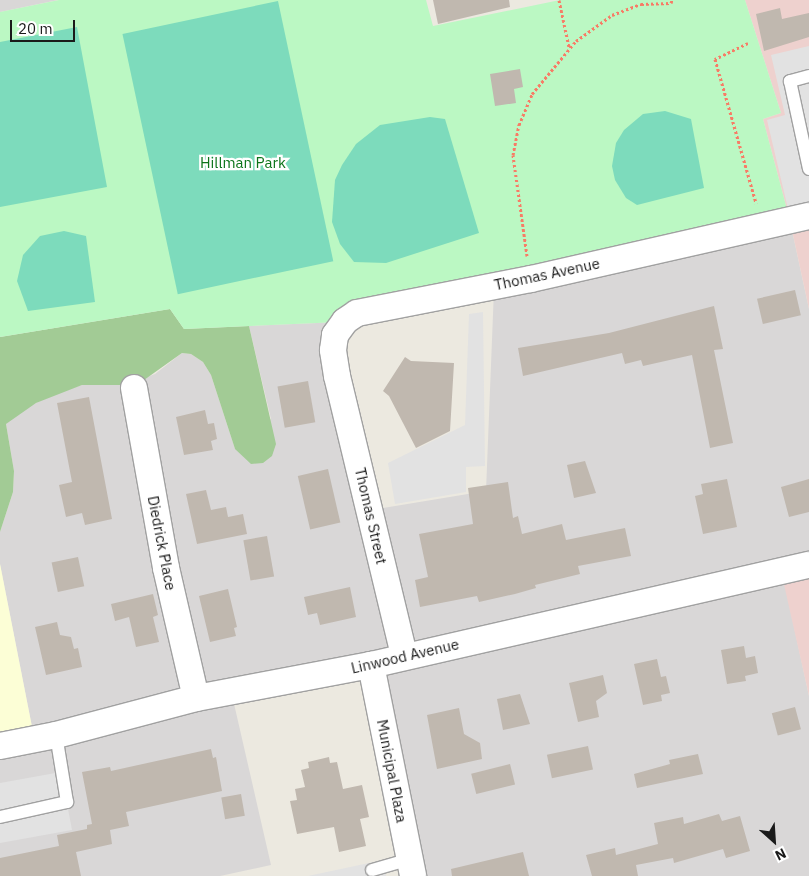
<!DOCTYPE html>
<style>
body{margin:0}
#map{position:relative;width:809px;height:876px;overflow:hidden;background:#ece9e0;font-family:"IBM Plex Sans",sans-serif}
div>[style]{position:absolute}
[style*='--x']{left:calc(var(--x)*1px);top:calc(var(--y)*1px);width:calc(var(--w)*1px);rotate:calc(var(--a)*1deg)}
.residential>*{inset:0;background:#d9d7d7}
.commercial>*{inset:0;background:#eed1ce}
.education>*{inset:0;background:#fcfed6}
.forest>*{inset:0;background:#a2cb95}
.park>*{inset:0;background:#bbf8c3}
.pitch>*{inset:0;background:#7ddbbc;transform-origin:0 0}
.parking>*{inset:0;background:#e2e2e2}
.building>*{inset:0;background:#c0b8af;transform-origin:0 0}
.path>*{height:3px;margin-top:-1.5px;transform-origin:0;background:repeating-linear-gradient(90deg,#f77c66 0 2.5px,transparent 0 5px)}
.roads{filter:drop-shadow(1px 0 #a1a1a1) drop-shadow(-1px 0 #a1a1a1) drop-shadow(0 1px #a1a1a1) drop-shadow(0 -1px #a1a1a1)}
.lane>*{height:12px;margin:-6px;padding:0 6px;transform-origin:6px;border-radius:6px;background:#fff}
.street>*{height:26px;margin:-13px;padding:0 13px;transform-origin:13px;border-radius:13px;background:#fff}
span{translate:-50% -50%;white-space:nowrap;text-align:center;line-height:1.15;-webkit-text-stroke:4.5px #fff;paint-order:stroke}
.park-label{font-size:15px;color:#0c741a}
.street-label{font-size:15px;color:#1a1a1a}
.north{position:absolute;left:749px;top:816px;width:50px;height:50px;-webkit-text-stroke:4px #fff;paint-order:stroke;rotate:154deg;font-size:14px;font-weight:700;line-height:20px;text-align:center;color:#1a1a1a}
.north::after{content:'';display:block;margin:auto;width:18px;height:22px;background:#1a1a1a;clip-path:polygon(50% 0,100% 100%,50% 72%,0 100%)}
.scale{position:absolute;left:10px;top:20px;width:65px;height:22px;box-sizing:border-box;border:2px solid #1a1a1a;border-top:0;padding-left:6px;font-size:15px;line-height:18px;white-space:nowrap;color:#1a1a1a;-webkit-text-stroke:4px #fff;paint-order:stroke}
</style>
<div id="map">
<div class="residential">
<div style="clip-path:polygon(0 0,58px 0,0 12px)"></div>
<div style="clip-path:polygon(790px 221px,809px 309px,809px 565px,782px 571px,809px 696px,809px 876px,413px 876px,372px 664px,232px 695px,271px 865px,220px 876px,0 876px,0 744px,34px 737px,0 564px,0 532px,13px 492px,14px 471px,6px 424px,17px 413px,53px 394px,82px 385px,126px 385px,155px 374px,182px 353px,191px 354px,203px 362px,211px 375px,235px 449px,271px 419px,249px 326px,340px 322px,371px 510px,486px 491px,494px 289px)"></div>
</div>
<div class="commercial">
<div style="clip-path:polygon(745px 0,809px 0,809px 215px,789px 217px,763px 119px,781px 113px)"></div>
<div style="clip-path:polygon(809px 216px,809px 309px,790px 221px)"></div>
<div style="clip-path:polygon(809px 565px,809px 696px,781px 571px)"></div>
</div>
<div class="education">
<div style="clip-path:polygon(0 564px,34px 737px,0 744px)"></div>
</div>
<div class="forest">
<div style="clip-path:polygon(170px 309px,184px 329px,249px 326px,276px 444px,272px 456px,263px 463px,251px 464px,235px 449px,211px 375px,203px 362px,191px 354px,182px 353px,144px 380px,126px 385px,82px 385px,36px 403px,6px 424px,14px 471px,13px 492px,0 532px,0 337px)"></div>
</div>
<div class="park">
<div style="clip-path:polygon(59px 0,426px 0,433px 26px,560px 0,745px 0,781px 113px,763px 119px,789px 217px,340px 322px,184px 329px,170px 309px,0 337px,0 12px)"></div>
</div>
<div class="pitch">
<div style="left:278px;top:1px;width:266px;height:159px;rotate:78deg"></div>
<div style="clip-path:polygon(77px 27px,107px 187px,0 207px,0 42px)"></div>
<div style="clip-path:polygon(665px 111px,691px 119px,704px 188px,637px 205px,626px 198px,615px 180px,612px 166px,616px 143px,624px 130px,643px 114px)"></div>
<div style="clip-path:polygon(430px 117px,445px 119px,479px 233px,386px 263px,354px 262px,340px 244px,332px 222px,335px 180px,342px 165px,356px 144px,380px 125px)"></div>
<div style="clip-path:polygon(64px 231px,86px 236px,95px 302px,28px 311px,17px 281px,23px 255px,40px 236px)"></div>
</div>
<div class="parking">
<div style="clip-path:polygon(809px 46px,809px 204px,788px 209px,767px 120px,785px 115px,771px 55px)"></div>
<div style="clip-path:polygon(483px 312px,485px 466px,466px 467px,466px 492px,395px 504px,388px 463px,465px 425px,469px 314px)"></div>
<div style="clip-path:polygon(61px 772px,72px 830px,0 843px,0 783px)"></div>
<div style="clip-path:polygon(383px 860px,386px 876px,308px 876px)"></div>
</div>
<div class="building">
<div style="clip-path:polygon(433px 0,509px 0,510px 7px,438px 24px)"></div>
<div style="clip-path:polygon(780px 8px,782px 19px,809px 13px,809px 37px,764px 51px,756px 14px)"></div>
<div style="clip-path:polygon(520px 69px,523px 87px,514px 89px,516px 103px,495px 106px,490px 74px)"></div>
<div style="left:795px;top:290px;width:26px;height:39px;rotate:77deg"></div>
<div style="clip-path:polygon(714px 306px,723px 349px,714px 350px,733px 443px,710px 448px,692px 355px,643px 366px,641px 360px,625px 364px,622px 353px,523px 376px,518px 348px,609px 333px)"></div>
<div style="clip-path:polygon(405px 357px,411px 361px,454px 363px,450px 431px,416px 448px,389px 396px,383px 391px)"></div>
<div style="left:308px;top:381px;width:42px;height:31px;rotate:80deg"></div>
<div style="clip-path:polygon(89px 397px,112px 519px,85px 525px,82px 513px,66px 517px,59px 485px,72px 482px,57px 403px)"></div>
<div style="clip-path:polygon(205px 410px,208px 424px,214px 423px,217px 439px,211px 441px,213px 450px,184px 455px,176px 417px)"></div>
<div style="clip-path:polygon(585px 461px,596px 493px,574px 498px,567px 465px)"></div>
<div style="left:328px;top:469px;width:55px;height:31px;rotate:77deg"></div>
<div style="clip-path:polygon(727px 479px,737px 527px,703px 534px,695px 496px,703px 494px,701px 484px)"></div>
<div style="clip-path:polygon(809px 479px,809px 512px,789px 517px,781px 487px)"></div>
<div style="clip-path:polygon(508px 482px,513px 518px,518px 516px,522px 534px,562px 524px,566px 540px,625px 528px,631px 556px,578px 566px,580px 574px,535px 585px,536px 588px,515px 594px,479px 602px,477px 596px,420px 607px,415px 580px,428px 577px,419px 534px,473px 524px,468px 488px)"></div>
<div style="clip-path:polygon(206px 490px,211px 510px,226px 507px,228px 517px,243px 514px,247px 534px,197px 544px,186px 494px)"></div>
<div style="left:267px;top:536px;width:41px;height:24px;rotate:80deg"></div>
<div style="left:78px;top:557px;width:30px;height:27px;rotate:78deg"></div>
<div style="clip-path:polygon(350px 587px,356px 617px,320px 625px,317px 613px,308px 615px,304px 597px)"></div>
<div style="clip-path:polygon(228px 589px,237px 627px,234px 628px,236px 636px,210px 642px,199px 596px)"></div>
<div style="clip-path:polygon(153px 594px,158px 615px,153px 617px,159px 642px,136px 647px,129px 617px,115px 621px,111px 604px)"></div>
<div style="clip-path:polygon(57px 622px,60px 635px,71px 637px,74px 649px,78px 648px,82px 667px,46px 675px,35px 627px)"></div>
<div style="clip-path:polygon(744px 646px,746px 658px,755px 656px,758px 673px,745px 676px,746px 681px,727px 684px,721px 650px)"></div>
<div style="clip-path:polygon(657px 659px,661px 677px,666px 676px,670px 693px,661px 695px,662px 701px,643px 705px,634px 664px)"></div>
<div style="clip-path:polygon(603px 675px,607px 693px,596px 701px,599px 717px,578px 722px,569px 683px)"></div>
<div style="clip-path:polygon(520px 694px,530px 724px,503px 730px,497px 699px)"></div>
<div style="left:795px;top:707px;width:23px;height:24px;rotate:75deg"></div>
<div style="clip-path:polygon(459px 708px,464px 734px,480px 743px,482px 759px,437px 769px,427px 715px)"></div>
<div style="left:588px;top:746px;width:24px;height:42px;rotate:78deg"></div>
<div style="clip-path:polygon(211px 749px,213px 758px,216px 757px,222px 791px,126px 812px,129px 826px,110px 830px,112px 844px,76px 852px,81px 876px,0 876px,0 858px,59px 846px,57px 835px,87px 829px,87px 825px,92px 824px,82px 772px,110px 767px,111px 771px)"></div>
<div style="clip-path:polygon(698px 754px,703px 774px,637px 788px,634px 774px,670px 764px,669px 760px)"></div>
<div style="clip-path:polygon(329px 757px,330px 763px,337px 762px,343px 789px,362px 785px,369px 817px,360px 819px,366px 846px,339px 852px,334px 827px,297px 834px,290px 801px,297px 800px,295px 789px,305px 787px,301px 770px,309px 768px,308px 762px)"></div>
<div style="left:510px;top:764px;width:21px;height:40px;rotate:76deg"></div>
<div style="left:241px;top:794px;width:22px;height:20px;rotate:80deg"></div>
<div style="clip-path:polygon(719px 814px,722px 821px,740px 816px,750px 851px,726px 858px,723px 849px,674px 863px,673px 858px,636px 865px,638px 876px,592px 876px,586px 855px,615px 848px,616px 855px,658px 844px,654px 823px,683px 817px,684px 824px)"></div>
<div style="clip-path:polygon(523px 852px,529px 876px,452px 876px,451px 869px)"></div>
</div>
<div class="path">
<div style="--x:559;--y:0;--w:48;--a:78"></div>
<div style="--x:748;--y:43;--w:37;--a:154"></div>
<div style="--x:715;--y:59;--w:150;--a:74.1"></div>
<div style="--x:527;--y:256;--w:102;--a:-97.9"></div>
<div style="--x:513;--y:155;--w:31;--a:-79"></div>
<div style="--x:519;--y:125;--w:34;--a:-67"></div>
<div style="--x:532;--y:94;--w:69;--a:-50.3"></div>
<div style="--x:576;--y:41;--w:44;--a:-35.8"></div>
<div style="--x:612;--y:15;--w:31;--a:-21"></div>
<div style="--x:641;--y:4;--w:30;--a:-2"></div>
<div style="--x:671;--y:3;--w:3;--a:-72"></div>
</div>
<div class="roads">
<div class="lane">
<div style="--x:809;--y:76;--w:20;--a:165"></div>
<div style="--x:790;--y:81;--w:90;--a:77.8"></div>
<div style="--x:0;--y:817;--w:69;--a:-12.6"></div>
<div style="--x:67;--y:802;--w:68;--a:-99.3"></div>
<div style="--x:372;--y:870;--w:40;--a:-16"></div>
</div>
<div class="street">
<div style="--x:134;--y:388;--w:183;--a:79.9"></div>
<div style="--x:166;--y:568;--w:133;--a:77"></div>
<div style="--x:404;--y:655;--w:287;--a:-103.5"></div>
<div style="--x:337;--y:376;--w:26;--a:-99"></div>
<div style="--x:333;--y:350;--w:15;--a:-82"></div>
<div style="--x:335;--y:335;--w:17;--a:-54"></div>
<div style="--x:345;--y:321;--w:14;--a:-34"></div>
<div style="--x:357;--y:313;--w:177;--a:-11.1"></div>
<div style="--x:531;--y:279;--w:285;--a:-12.8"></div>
<div style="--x:371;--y:665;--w:215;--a:78.7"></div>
<div style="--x:0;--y:746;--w:57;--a:-11.1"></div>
<div style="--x:56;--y:735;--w:145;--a:-14.8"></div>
<div style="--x:196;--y:698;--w:178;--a:-10.7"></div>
<div style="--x:371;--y:665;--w:449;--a:-12.9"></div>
</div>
</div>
<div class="park-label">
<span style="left:243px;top:163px">Hillman Park</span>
</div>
<div class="street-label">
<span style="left:547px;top:274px;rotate:-12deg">Thomas Avenue</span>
<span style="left:371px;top:516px;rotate:77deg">Thomas Street</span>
<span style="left:162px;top:543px;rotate:79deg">Diedrick Place</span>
<span style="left:405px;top:656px;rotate:-13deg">Linwood Avenue</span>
<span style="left:392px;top:771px;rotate:79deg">Municipal Plaza</span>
</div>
<div class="north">N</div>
<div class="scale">20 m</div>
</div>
